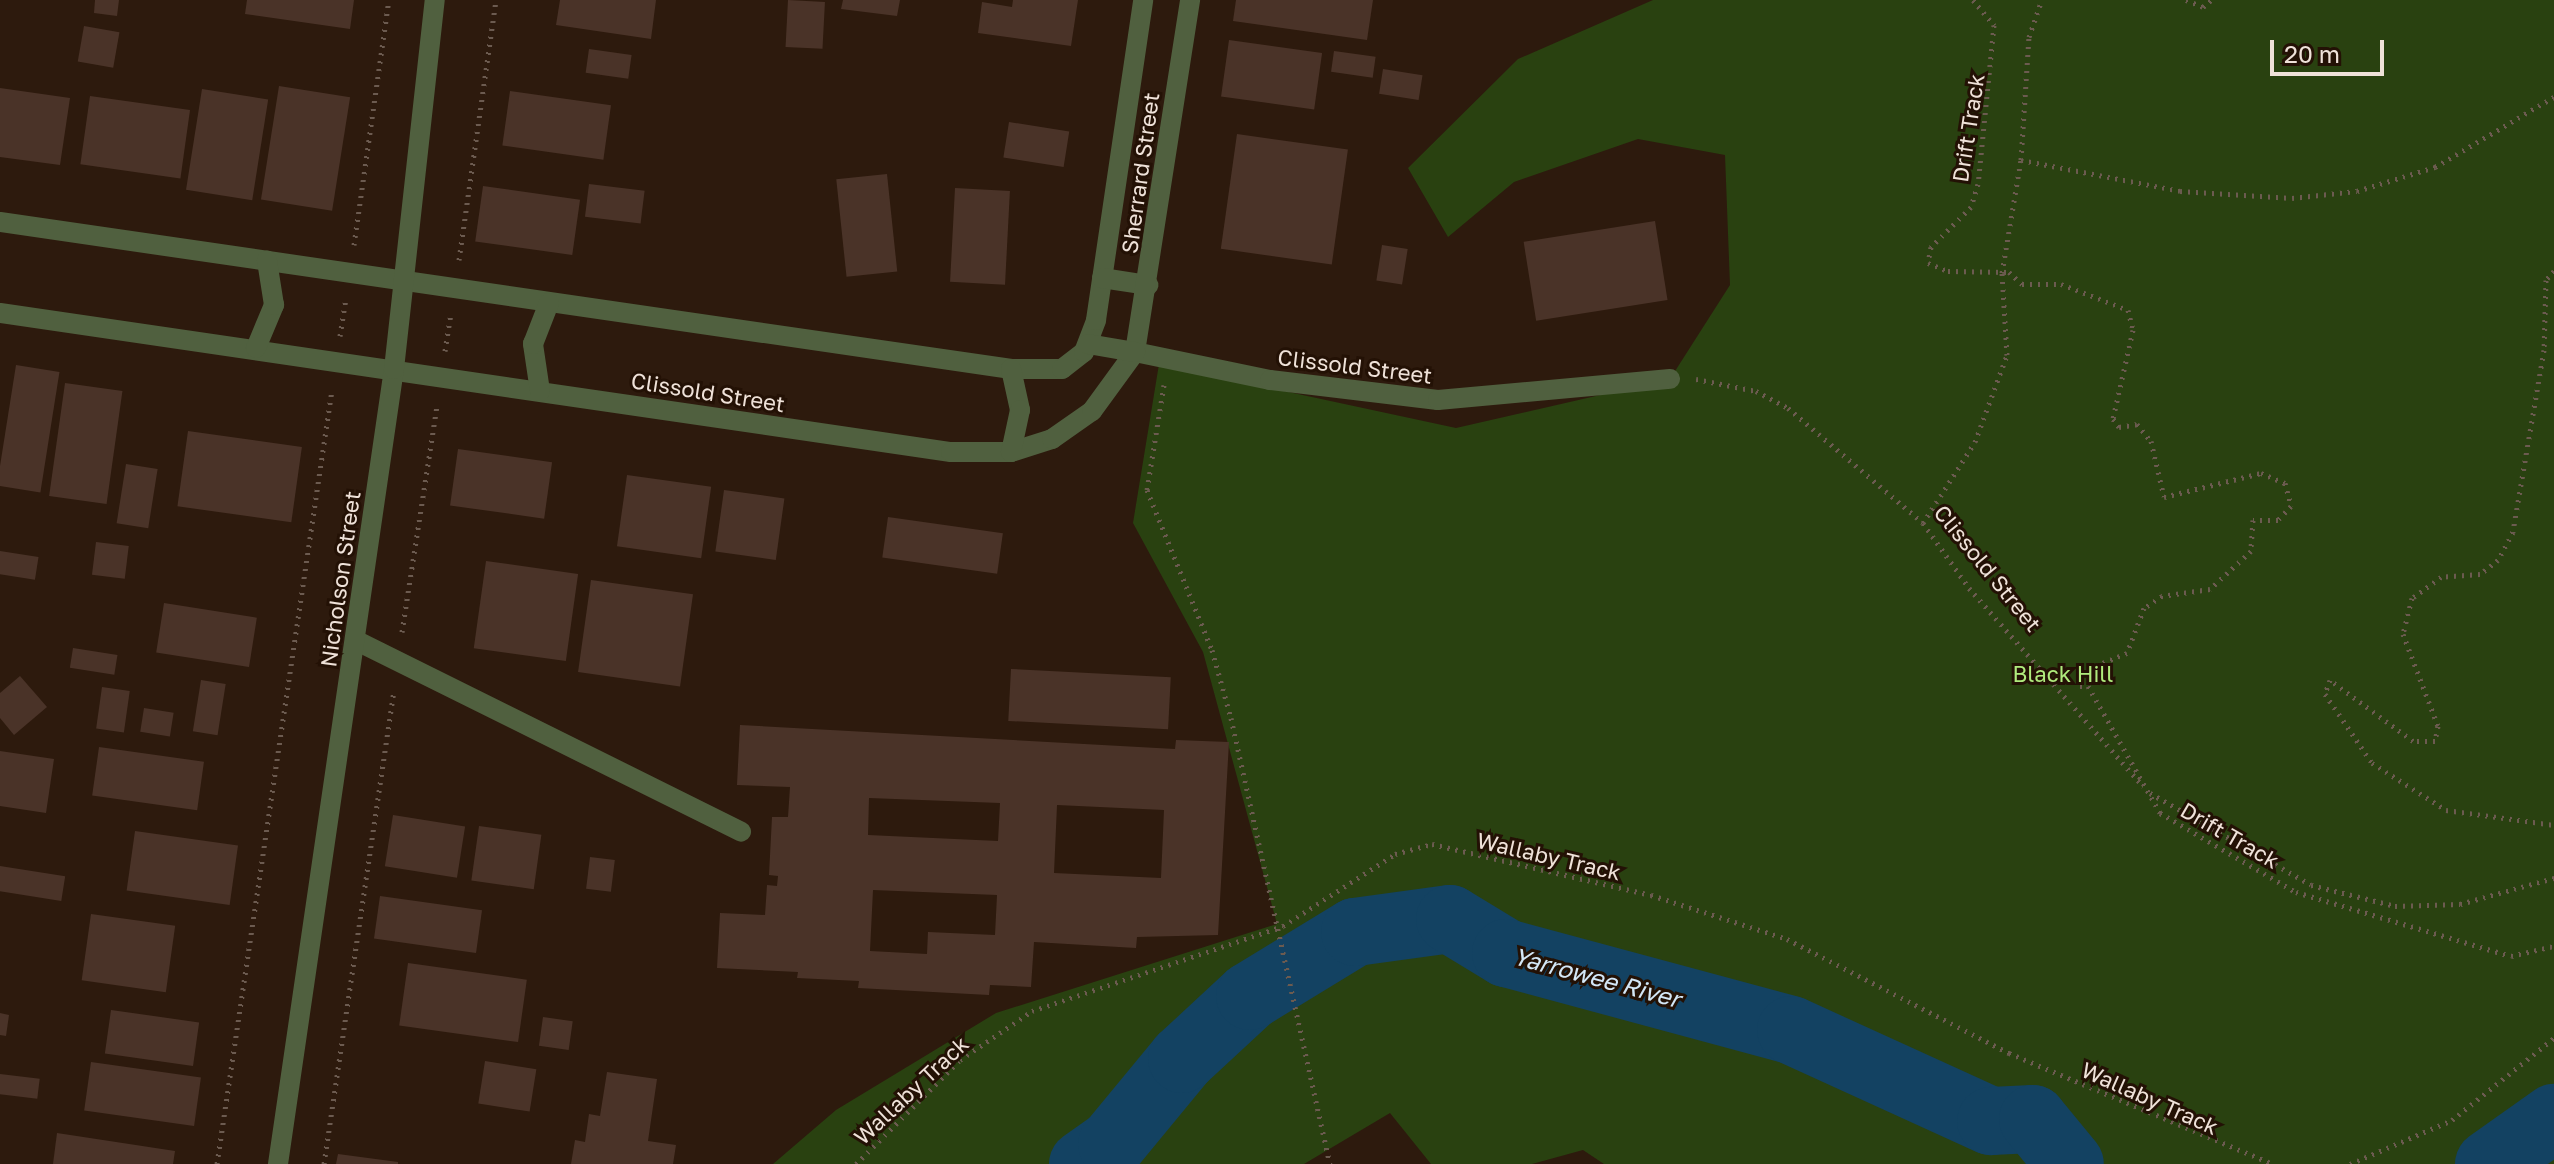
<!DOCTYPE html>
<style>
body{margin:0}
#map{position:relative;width:2554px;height:1164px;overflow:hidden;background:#2d1a0d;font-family:"Golos Text",sans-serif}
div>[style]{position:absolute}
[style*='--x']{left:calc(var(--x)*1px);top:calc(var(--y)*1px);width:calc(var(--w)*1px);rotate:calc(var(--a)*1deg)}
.green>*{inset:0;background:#294110}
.river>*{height:68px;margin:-34px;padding:0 34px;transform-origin:34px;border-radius:34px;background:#134262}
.building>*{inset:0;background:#4a3328;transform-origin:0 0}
.path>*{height:5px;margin-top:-2.5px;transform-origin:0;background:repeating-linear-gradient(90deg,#6c5b50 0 2px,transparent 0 8px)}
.service>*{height:20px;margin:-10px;padding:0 10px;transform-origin:10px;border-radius:10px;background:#50603f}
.minor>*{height:20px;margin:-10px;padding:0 10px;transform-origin:10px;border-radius:10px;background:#50603f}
span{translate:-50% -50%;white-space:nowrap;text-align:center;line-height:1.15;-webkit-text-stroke:6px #231105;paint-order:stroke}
.street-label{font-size:22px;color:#efe2d9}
.park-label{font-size:22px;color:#b0eb7d}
.water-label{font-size:24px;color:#d3e7f7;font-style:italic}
.scale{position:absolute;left:2270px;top:40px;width:114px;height:36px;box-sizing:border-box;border:4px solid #efe2d9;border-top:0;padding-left:10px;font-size:24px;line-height:28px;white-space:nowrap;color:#efe2d9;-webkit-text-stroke:6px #231105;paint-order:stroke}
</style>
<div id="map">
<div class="green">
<div style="clip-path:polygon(1653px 0,2554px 0,2554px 1164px,1604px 1164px,1583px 1150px,1532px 1164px,1431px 1164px,1390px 1113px,1304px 1164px,773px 1164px,836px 1110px,996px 1013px,1277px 924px,1203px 652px,1133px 523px,1159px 364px,1456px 428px,1670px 379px,1730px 285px,1725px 155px,1638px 139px,1514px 182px,1448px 237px,1408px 168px,1518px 59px)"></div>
</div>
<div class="river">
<div style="--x:1083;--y:1164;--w:35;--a:-35"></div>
<div style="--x:1112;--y:1144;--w:110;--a:-50.5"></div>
<div style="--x:1182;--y:1059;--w:93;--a:-42.8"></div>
<div style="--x:1250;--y:996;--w:123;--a:-31.4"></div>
<div style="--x:1355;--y:932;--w:96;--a:-7.8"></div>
<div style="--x:1450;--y:919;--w:66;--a:31.3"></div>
<div style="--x:1506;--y:953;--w:295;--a:15.1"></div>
<div style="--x:1791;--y:1030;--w:220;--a:24.5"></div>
<div style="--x:1991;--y:1121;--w:42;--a:-2.7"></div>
<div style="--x:2033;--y:1119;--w:58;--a:50.6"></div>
<div style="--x:2489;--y:1164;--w:80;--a:-35.3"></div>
</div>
<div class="building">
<div style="clip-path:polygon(95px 0,119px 0,117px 16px,94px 13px)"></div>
<div style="clip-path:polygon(247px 0,354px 0,350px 29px,245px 14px)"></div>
<div style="clip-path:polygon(560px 0,656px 0,651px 39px,556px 25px)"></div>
<div style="left:788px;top:0;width:37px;height:47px;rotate:3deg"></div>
<div style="clip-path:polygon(843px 0,900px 0,897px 16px,841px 9px)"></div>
<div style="clip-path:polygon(1013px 0,1078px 0,1071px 46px,978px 33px,982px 2px,1012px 7px)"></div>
<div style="clip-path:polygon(1236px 0,1373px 0,1367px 40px,1233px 21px)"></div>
<div style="left:84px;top:26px;width:36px;height:36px;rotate:10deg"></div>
<div style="left:1229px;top:40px;width:94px;height:57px;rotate:8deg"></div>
<div style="left:589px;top:49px;width:43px;height:24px;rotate:8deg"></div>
<div style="left:1334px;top:51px;width:42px;height:21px;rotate:8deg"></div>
<div style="left:1383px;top:69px;width:40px;height:25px;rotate:9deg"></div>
<div style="left:279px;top:86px;width:72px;height:115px;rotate:9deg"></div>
<div style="clip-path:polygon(0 88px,70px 98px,60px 165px,0 157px)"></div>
<div style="left:202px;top:89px;width:67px;height:102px;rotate:9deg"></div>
<div style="left:510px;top:91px;width:102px;height:55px;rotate:8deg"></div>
<div style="left:90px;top:96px;width:101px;height:69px;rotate:8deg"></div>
<div style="left:1009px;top:122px;width:61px;height:36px;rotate:9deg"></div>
<div style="left:1237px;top:134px;width:112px;height:116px;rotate:8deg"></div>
<div style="left:887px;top:174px;width:98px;height:51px;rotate:84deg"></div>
<div style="left:589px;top:184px;width:56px;height:33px;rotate:7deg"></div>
<div style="left:483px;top:186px;width:98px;height:56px;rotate:8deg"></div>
<div style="left:955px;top:188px;width:55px;height:94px;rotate:3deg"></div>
<div style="left:1655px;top:221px;width:80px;height:133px;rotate:81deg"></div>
<div style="left:1382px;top:245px;width:26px;height:36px;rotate:9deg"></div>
<div style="left:16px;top:365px;width:44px;height:122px;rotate:9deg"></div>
<div style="left:65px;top:383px;width:58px;height:114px;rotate:8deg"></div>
<div style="left:188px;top:431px;width:115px;height:76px;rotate:8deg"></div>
<div style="left:458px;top:449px;width:95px;height:57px;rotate:8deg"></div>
<div style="left:126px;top:464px;width:32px;height:60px;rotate:9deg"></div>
<div style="left:627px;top:475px;width:85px;height:72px;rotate:8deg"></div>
<div style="left:724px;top:490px;width:61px;height:62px;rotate:8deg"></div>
<div style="left:888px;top:517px;width:116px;height:41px;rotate:8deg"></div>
<div style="left:96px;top:542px;width:33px;height:33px;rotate:7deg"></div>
<div style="left:0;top:551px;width:39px;height:23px;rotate:9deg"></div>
<div style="left:486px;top:561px;width:93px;height:88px;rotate:8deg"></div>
<div style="left:591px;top:580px;width:103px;height:93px;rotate:8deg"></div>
<div style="left:164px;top:603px;width:94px;height:50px;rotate:9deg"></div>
<div style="left:73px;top:648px;width:45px;height:20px;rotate:9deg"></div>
<div style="left:1011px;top:669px;width:160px;height:52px;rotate:3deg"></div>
<div style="clip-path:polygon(20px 676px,47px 707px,14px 735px,0 718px,0 693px)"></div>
<div style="left:201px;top:680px;width:25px;height:52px;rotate:9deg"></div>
<div style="left:102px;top:687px;width:28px;height:42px;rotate:8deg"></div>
<div style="left:144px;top:708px;width:30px;height:24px;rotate:9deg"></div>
<div style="clip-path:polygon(evenodd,740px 725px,1175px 749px,1176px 740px,1229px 742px,1218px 935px,1137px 937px,1136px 948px,1034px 942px,1031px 987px,990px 985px,989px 995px,858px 988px,859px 981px,797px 978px,798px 972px,717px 968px,720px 913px,765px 915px,767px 885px,777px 886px,778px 876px,769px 875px,772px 817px,788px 817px,790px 787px,737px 785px,740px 725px,869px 798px,1000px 803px,998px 841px,868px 835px,869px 798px,740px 725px,1057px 805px,1164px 810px,1161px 878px,1054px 873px,1057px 805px,740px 725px,873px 890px,997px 895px,995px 935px,928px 932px,927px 954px,870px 951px,873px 890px)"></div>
<div style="left:99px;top:747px;width:106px;height:49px;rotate:8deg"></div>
<div style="clip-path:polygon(0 751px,54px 759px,46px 813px,0 806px)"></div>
<div style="left:393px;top:815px;width:73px;height:52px;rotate:9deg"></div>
<div style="left:479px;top:826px;width:63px;height:55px;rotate:8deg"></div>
<div style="left:135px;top:831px;width:104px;height:60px;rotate:8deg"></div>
<div style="left:590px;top:857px;width:25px;height:32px;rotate:7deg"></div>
<div style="left:0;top:866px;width:66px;height:25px;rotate:9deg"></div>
<div style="left:380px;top:896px;width:103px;height:43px;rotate:8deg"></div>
<div style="left:91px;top:914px;width:85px;height:67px;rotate:8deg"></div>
<div style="left:408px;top:963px;width:120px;height:63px;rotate:8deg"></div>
<div style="left:111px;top:1010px;width:89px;height:44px;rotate:8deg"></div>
<div style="clip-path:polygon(0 1013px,9px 1015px,6px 1036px,0 1035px)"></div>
<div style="left:543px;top:1017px;width:30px;height:29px;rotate:8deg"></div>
<div style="left:485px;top:1061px;width:52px;height:43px;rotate:9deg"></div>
<div style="left:91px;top:1062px;width:111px;height:49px;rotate:8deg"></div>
<div style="clip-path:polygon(607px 1072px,657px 1079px,648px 1141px,676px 1145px,673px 1164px,571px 1164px,575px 1140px,585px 1142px,589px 1114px,600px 1116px)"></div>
<div style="left:0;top:1074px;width:40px;height:20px;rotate:7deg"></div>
<div style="clip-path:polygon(57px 1133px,175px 1151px,173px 1164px,53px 1164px)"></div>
<div style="clip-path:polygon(338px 1154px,398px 1162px,398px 1164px,336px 1164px)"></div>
</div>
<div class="path">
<div style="--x:1973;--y:0;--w:33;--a:50"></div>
<div style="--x:1994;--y:25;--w:160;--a:95.7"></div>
<div style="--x:1978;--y:184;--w:24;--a:107"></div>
<div style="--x:1971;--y:207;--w:57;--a:135"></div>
<div style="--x:1931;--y:247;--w:16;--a:101"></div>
<div style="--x:1928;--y:263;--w:22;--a:22"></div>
<div style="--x:1948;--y:271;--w:61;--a:0.9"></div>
<div style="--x:2009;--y:272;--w:18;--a:43"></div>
<div style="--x:2022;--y:284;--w:39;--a:0"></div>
<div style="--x:2061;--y:284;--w:72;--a:21.2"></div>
<div style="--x:2128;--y:310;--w:21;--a:76"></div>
<div style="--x:2133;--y:330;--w:91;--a:102.7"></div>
<div style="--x:2113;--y:419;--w:10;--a:53"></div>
<div style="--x:2119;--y:427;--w:18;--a:-9"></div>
<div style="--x:2137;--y:424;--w:22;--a:51"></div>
<div style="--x:2151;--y:441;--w:57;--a:76.9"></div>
<div style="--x:2164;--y:497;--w:100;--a:-13.9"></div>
<div style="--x:2261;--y:473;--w:26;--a:23"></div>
<div style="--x:2285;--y:483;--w:24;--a:75"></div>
<div style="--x:2291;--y:506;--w:19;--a:133"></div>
<div style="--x:2278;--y:520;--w:25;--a:180"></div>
<div style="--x:2253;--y:520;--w:31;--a:94"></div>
<div style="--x:2251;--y:551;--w:56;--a:137.2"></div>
<div style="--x:2210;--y:589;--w:49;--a:171.7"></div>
<div style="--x:2162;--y:596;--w:22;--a:146"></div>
<div style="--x:2144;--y:608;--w:48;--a:110.7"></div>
<div style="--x:2127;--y:653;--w:40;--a:158"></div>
<div style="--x:2090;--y:668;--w:21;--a:119"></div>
<div style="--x:2080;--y:686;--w:8;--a:0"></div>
<div style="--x:2088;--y:686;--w:146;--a:60.4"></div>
<div style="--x:2160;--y:813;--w:157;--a:30.2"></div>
<div style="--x:2296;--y:892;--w:224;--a:16.6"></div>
<div style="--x:2511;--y:956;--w:44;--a:-13.1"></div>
<div style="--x:2186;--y:0;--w:18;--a:22"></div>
<div style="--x:2203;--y:7;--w:11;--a:-41"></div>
<div style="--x:2021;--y:160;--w:162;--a:11"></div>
<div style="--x:2180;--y:191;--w:112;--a:3.6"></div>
<div style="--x:2292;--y:198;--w:65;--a:-6.1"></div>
<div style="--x:2357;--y:191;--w:82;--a:-17.1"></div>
<div style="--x:2435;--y:167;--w:138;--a:-30.5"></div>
<div style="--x:354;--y:245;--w:247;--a:-81.9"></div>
<div style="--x:459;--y:260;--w:263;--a:-81.9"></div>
<div style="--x:2554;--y:271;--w:12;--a:132"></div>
<div style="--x:2546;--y:280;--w:70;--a:91.6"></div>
<div style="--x:2544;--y:350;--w:185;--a:99.7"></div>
<div style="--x:2513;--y:532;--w:32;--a:118"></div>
<div style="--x:2498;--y:560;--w:23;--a:142"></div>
<div style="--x:2480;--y:574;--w:39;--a:176"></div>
<div style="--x:2441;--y:577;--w:36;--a:144"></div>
<div style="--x:2412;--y:598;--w:37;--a:104"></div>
<div style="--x:2403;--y:634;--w:98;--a:69.2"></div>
<div style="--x:2438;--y:726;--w:15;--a:101"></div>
<div style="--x:2435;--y:741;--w:22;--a:180"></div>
<div style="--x:2413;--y:741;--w:103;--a:-143.7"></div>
<div style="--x:2330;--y:680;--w:15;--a:110"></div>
<div style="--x:2325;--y:694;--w:83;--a:55.7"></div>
<div style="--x:2372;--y:763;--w:88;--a:32.4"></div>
<div style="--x:2446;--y:810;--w:109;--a:7.9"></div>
<div style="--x:340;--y:336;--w:37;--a:-81"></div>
<div style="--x:445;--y:351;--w:37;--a:-81"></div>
<div style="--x:1696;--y:379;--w:61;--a:11.3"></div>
<div style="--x:1756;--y:391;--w:36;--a:28"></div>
<div style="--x:1788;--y:408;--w:177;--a:40.4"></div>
<div style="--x:1923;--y:523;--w:80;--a:54.7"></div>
<div style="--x:1969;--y:588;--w:264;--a:48.7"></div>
<div style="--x:1164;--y:385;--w:106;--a:99.2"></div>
<div style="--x:1147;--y:490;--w:173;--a:67.9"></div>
<div style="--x:1212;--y:650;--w:71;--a:74.4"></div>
<div style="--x:1231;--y:718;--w:457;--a:77.5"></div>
<div style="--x:1923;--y:523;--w:96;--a:-57.3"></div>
<div style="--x:1975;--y:442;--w:93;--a:-69.8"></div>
<div style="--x:2007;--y:355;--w:82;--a:-93.5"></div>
<div style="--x:2002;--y:273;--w:115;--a:-80.5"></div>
<div style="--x:2021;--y:160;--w:123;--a:-86.3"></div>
<div style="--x:2029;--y:37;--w:39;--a:-71"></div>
<div style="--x:402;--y:632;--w:230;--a:-81.2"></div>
<div style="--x:2150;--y:793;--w:185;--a:29.7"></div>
<div style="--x:2311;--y:885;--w:87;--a:14"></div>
<div style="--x:2395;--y:906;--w:65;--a:-1.8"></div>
<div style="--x:2460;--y:904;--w:98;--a:-15.5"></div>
<div style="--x:217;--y:1164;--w:782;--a:-81.55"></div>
<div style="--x:324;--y:1164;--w:479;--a:-81.6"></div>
<div style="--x:856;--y:1164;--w:147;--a:-45"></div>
<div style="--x:960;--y:1060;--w:87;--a:-34.2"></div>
<div style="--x:1032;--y:1011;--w:265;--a:-18.7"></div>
<div style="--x:1283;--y:926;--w:133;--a:-32.7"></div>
<div style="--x:1395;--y:854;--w:38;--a:-15"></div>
<div style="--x:1432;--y:844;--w:225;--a:13.1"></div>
<div style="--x:1651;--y:895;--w:143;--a:17.9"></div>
<div style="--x:1787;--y:939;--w:250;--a:27.2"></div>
<div style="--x:2009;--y:1053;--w:286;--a:22.8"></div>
<div style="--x:2350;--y:1164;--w:111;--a:-23.3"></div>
<div style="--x:2452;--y:1120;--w:131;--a:-38.8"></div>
</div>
<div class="service">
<div style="--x:1135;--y:352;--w:138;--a:11.7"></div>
<div style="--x:1270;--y:380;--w:169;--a:6.8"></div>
<div style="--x:1438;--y:400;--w:233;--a:-5.2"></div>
<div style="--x:355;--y:640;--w:431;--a:26.4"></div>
</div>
<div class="minor">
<div style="--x:0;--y:222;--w:1022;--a:8.27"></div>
<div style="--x:1011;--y:369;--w:51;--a:0"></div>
<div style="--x:1062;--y:369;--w:28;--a:-38"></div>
<div style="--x:1084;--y:352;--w:34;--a:-69"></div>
<div style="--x:1096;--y:320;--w:323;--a:-81.6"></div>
<div style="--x:1102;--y:278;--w:47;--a:8.7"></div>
<div style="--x:0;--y:313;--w:961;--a:8.32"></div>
<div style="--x:951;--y:452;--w:60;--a:0"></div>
<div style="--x:1011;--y:452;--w:43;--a:-17.6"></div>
<div style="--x:1052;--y:439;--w:49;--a:-35"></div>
<div style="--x:1092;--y:411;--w:73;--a:-53.9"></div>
<div style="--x:1135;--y:352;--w:356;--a:-81.1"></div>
<div style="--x:1088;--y:344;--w:48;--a:9.7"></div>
<div style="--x:256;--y:348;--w:47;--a:-67.3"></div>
<div style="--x:274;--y:305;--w:45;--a:-99"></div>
<div style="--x:1011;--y:369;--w:42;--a:77.6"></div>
<div style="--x:1020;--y:410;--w:43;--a:102.1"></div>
<div style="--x:540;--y:391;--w:48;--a:-98.5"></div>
<div style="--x:533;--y:344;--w:44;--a:-68.7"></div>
<div style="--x:278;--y:1164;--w:803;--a:-81.7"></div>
<div style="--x:394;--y:369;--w:371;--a:-83.7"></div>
</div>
<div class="street-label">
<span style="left:1968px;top:128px;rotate:-81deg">Drift Track</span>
<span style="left:1140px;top:173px;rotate:-82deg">Sherrard Street</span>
<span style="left:1355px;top:366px;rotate:7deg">Clissold Street</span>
<span style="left:708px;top:392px;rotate:9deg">Clissold Street</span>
<span style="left:1988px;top:568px;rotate:51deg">Clissold Street</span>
<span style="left:340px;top:579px;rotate:-82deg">Nicholson Street</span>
<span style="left:2230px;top:835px;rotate:30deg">Drift Track</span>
<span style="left:1549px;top:856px;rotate:13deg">Wallaby Track</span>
<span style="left:911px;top:1090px;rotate:-43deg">Wallaby Track</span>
<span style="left:2150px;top:1098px;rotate:24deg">Wallaby Track</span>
</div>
<div class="park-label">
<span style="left:2063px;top:674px">Black Hill</span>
</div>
<div class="water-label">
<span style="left:1597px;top:977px;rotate:15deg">Yarrowee River</span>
</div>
<div class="scale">20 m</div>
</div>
